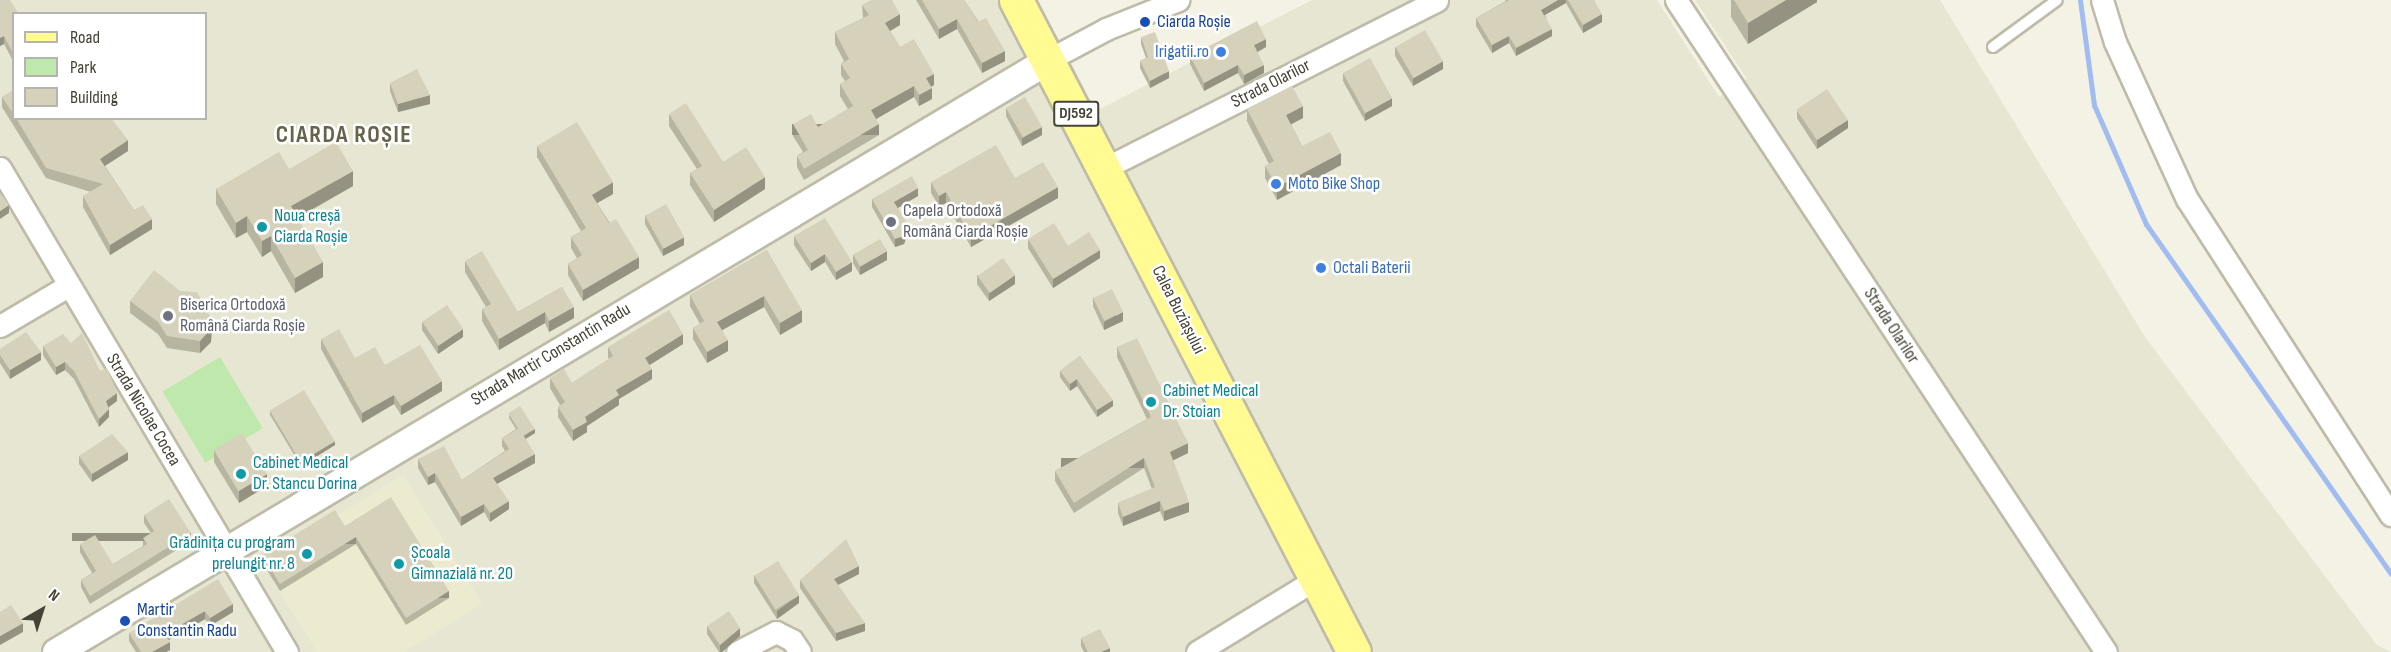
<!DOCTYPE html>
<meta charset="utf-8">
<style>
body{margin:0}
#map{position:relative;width:2391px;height:652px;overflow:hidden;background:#f3f2e5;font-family:"Sofia Sans Condensed",sans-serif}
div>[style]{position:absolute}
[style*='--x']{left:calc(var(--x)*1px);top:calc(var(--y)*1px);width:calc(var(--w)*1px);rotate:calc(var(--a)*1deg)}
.residential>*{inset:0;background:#e7e6d3}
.education>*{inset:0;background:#ecebcf}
.green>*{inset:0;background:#bfe8ad;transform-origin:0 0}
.stream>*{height:5px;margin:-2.5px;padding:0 2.5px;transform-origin:2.5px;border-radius:2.5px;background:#a0bcf1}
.roads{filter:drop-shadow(2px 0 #bebca8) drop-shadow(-2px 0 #bebca8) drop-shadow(0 2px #bebca8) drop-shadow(0 -2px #bebca8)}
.service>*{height:10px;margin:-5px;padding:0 5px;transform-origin:5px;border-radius:5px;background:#fff}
.minor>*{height:21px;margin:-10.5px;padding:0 10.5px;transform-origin:10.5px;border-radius:10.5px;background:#fff}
.tertiary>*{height:27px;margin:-13.5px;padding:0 13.5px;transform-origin:13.5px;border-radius:13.5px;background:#fff}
.primary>*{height:33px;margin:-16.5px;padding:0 16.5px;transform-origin:16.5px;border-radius:16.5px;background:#fffb92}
.wall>*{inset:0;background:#b7b4a0}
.shaded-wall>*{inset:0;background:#959282;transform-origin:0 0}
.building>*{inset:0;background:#d5d1ba;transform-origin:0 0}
.dots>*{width:16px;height:16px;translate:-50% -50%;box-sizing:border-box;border:3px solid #fff;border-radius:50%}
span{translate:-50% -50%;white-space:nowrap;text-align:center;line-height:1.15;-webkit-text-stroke:5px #fff;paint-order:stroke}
.shield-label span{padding:2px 4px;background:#fff;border:2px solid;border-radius:4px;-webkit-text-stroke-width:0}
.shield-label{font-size:16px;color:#454335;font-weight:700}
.transit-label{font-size:18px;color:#164399}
.left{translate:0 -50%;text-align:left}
.shop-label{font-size:18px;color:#366cbe}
.right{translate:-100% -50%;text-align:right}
.street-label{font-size:18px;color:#454335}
.worship-label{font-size:18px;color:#5b616d}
.culture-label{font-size:18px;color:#0d838f}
.district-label{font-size:24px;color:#68644c;font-weight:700;letter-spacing:1.5px}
.legend{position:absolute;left:12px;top:12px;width:195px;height:108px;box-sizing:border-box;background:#fff;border:2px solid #b5b4ae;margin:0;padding:8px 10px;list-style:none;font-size:18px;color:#454335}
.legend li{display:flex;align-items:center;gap:12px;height:30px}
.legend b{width:30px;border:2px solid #b5b4ae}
.north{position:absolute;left:12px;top:580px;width:60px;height:60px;-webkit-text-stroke:4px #fff;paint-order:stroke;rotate:39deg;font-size:16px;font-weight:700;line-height:24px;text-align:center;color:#454335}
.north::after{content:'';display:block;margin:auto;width:21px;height:27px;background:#454335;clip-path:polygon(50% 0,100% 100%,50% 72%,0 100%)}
</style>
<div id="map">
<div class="residential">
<div style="clip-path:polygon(evenodd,0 0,1038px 0,1096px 111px,1312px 0,1657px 0,1719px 97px,1747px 79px,1695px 0,1940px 0,2145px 337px,2377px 645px,2391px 652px,0 652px,0 0,14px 14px,206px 14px,206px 118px,14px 118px,14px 14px)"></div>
</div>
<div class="education">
<div style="clip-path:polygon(403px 475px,482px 604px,404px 652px,317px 652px,262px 562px)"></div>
</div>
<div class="green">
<div style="left:220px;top:357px;width:83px;height:67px;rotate:59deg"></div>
</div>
<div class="stream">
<div style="--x:2080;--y:0;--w:106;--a:82.4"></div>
<div style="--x:2094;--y:105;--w:130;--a:66.4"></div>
<div style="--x:2146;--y:224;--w:427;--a:55"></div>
</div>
<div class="roads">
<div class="service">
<div style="--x:1993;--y:47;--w:79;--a:-36.3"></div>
</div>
<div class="minor">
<div style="--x:1676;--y:0;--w:781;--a:56.59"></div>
<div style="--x:2102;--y:0;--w:44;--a:72.8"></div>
<div style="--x:2115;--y:42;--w:173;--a:65.4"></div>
<div style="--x:2187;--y:199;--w:376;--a:57.2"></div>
<div style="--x:1048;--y:60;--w:66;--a:-28.1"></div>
<div style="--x:1106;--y:29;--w:78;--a:-21.9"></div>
<div style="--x:0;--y:168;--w:563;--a:59.33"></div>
<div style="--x:1105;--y:168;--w:372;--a:-26.8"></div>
<div style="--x:0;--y:326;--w:79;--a:-30.5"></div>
<div style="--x:737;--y:652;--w:44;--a:-27.1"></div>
<div style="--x:776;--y:632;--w:18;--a:27"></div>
<div style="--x:792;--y:640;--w:14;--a:56"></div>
<div style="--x:1197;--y:652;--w:140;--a:-31.5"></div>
</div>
<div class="tertiary">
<div style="--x:56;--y:652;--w:1155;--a:-30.83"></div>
</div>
<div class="primary">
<div style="--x:1016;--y:0;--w:734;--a:62.6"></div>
</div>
</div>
<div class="wall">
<div style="clip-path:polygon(0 0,14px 14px,14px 63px,4px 44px,0 46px)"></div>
<div style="clip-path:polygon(916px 0,964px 0,1005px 61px,982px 73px,957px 29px,939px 39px)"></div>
<div style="clip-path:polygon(1505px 0,1594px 0,1602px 22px,1583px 33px,1566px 3px,1545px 15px,1552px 36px,1516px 56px,1509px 43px,1492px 53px,1476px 26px,1476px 18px,1506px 1px)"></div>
<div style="clip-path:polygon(1731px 0,1817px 0,1817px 2px,1748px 44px,1731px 17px)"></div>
<div style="clip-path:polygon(862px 5px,900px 25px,890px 31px,900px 47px,934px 85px,931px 87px,932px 99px,919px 106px,914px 97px,876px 119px,879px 135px,804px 180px,797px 167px,797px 156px,803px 152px,793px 136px,793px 124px,818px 127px,848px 109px,840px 96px,840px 84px,845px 81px,841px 75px,841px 64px,844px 61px,835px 44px,835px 32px,863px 18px)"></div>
<div style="clip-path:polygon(1141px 37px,1169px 78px,1150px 88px,1140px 68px,1140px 61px,1146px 58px,1141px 44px)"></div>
<div style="clip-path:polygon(1266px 47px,1257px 52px,1264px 73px,1244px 84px,1238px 73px,1204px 91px,1190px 64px,1190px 56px)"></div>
<div style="clip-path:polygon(1395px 47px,1443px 69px,1413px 86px,1395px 56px)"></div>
<div style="clip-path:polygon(1343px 73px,1392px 106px,1365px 121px,1343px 81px)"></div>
<div style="clip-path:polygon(390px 83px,430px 104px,398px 112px,390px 91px)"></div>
<div style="clip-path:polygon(14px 90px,14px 118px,78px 118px,79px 121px,128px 151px,105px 166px,134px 210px,152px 229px,110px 255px,83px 207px,83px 196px,91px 192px,46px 178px,2px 107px,2px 97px)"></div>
<div style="clip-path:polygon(1006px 108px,1042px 135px,1022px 146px,1006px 116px)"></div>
<div style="clip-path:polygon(1247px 109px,1303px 118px,1291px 124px,1302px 146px,1341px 165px,1277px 200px,1265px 178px,1265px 166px,1269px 164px,1247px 121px)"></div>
<div style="clip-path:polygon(1797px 110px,1848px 128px,1817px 149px,1797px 118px)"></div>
<div style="clip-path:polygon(669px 114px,723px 162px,765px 189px,714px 222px,690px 185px,690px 173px,697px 169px,669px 126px)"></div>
<div style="clip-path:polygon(537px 146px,613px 194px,597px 203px,639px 268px,583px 301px,568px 275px,568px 264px,577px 258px,571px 248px,571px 237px,581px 231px,537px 157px)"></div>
<div style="clip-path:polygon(289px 169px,353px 186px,298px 218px,323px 277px,295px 293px,271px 251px,262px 257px,247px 232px,236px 238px,216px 204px,216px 189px)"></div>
<div style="clip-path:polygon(1015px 178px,1058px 198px,971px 247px,946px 203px,939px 206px,931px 193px,931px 182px)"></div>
<div style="clip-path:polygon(918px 196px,898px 208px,908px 233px,904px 244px,895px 247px,872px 207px,872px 199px)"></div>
<div style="clip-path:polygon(645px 215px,684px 245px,663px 256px,645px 224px)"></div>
<div style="clip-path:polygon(794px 236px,852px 271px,836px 280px,825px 262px,811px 271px,794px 245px)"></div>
<div style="clip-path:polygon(1028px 239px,1068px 246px,1100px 258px,1053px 288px,1028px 248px)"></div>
<div style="clip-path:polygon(767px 250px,802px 322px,780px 335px,764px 307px,722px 330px,728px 351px,707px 363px,693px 339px,693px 328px,700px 324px,690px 306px,690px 295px)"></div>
<div style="clip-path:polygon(853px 255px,887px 260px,860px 275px,853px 263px)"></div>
<div style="clip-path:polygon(465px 261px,518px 312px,562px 287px,574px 318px,549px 332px,545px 323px,499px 350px,482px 321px,482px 309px,486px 307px,465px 272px)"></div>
<div style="clip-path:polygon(977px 275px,1015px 284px,989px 301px,977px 284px)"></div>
<div style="clip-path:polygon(1093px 297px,1123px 321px,1104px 330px,1093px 306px)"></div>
<div style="clip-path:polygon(130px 301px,212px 332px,211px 342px,200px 353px,167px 348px,158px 334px,130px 313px)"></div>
<div style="clip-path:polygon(422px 322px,463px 337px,438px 354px,422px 330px)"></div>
<div style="clip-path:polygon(321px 339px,355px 358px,442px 391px,401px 415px,394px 404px,362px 423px,321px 349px)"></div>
<div style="clip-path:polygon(71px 343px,100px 371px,117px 401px,109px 407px,109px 417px,99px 427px,74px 379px,65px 370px,56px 375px,43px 355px,43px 346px)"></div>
<div style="clip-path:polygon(683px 344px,649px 365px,652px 379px,619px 399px,619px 405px,587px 426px,587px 432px,573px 441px,558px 417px,558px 407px,560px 405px,550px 388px,550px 378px,572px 383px,609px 359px,608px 357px,608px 347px)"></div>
<div style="clip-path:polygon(1117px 347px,1188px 453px,1173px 460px,1189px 512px,1164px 521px,1160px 511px,1123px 526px,1118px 513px,1118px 503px,1152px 489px,1144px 468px,1074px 513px,1055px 481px,1055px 471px,1147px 419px,1117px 357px)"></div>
<div style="clip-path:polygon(0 349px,41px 360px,10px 379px,0 363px)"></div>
<div style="clip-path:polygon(1080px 356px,1113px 406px,1097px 417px,1077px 386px,1070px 391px,1060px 377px,1060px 371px)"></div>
<div style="clip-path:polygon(270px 411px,335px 445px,301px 466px,270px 415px)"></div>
<div style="clip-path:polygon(509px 414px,535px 433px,526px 439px,535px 463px,497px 484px,509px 509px,490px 522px,484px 512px,461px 526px,435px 482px,428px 485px,418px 468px,418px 459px,462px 480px,505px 451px,502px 446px,502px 438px,516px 429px,509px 418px)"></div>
<div style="clip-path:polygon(214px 450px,267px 486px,239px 503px,214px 462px)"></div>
<div style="clip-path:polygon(79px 456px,128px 460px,92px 482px,79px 464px)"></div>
<div style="clip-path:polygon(144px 515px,191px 541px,90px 604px,81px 587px,81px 580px,92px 573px,80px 552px,80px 544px,113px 564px,143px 546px,143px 538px,151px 533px,144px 523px)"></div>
<div style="clip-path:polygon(345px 526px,449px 598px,406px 625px,356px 544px,280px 591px,262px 562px,262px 555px)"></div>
<div style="clip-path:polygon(859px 574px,838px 585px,865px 631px,836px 641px,800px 588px,800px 580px)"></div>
<div style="clip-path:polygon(754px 575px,799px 603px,777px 619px,754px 583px)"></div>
<div style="clip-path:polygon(233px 604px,233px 612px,210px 626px,205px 619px,169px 640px,170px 650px,166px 652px,136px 652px,129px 641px,129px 633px)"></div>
<div style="clip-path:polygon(707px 626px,740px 636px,722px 652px,719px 652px,707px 634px)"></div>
<div style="clip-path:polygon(1081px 638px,1110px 652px,1084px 652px,1081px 646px)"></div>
</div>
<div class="shaded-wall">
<div style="clip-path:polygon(1558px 0,1566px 0,1566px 3px,1541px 17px,1541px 10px)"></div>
<div style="clip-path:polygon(1786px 0,1817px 0,1817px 2px,1748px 44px,1748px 23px)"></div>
<div style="clip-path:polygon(900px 14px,900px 25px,885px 34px,885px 23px)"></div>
<div style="clip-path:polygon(1602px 14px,1602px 22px,1583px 33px,1583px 25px)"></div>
<div style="clip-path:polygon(957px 19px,957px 29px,939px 39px,939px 29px)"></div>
<div style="clip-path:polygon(1552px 29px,1552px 36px,1516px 56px,1516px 48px)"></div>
<div style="clip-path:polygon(4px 36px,4px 44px,0 46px,0 38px)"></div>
<div style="clip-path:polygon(1509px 36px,1509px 43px,1492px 53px,1492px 45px)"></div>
<div style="clip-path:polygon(1266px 39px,1266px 47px,1254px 54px,1254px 45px)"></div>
<div style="clip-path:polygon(1005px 51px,1005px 61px,982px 73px,982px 63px)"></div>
<div style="clip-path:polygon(1443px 61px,1443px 69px,1413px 86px,1413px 78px)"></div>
<div style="clip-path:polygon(1238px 65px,1238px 73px,1204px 91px,1204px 83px)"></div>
<div style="clip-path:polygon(1264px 65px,1264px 73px,1244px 84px,1244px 75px)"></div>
<div style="clip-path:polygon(1169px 71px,1169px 78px,1150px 88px,1150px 81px)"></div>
<div style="clip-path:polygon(934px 74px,934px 85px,926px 90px,926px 78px)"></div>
<div style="clip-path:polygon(914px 86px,914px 97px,871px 122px,871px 110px)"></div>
<div style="clip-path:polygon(932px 88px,932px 99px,919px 106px,919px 95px)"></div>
<div style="clip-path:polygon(430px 95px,430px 104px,398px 112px,398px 104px)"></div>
<div style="clip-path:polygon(1392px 98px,1392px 106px,1365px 121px,1365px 113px)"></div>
<div style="clip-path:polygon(1303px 106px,1303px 118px,1286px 127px,1286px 115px)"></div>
<div style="clip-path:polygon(1848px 120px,1848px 128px,1817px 149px,1817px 140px)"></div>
<div style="left:879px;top:124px;width:11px;height:87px;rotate:90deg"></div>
<div style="clip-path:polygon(1042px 127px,1042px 135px,1022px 146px,1022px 138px)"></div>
<div style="clip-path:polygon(128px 140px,128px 151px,100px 169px,100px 159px)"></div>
<div style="clip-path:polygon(1341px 153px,1341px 165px,1277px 200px,1277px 187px)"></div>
<div style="clip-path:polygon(353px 171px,353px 186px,291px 221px,291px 206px)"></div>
<div style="clip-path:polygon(765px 177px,765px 189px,714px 222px,714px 210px)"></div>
<div style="clip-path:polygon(613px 182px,613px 194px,592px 206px,592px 195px)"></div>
<div style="clip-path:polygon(1058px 187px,1058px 198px,971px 247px,971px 237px)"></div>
<div style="clip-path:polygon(918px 188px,918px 196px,894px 210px,894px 202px)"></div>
<div style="clip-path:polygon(946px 192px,946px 203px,939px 206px,939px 196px)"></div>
<div style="clip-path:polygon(9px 205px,9px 213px,0 219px,0 211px)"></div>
<div style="clip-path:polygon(247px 216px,247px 232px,236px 238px,236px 223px)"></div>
<div style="clip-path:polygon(152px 219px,152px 229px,110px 255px,110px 245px)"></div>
<div style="clip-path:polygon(908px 225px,908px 233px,904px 244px,895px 247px,895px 239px)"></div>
<div style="clip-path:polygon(271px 236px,271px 251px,262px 257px,262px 241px)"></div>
<div style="clip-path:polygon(684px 237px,684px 245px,663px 256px,663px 248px)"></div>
<div style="clip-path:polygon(1100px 250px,1100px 258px,1053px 288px,1053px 279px)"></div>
<div style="clip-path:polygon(887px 251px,887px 260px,860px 275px,860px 267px)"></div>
<div style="clip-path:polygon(825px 254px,825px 262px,811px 271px,811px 263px)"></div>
<div style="clip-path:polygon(639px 257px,639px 268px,583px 301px,583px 290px)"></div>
<div style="clip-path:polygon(323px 262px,323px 277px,295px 293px,295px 278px)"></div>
<div style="clip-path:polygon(852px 262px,852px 271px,836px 280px,836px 272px)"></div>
<div style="clip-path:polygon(1015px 275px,1015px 284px,989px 301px,989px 293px)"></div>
<div style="clip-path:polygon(764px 296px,764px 307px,717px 333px,717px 322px)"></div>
<div style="clip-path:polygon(574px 307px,574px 318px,549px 332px,549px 321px)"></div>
<div style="clip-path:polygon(802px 310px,802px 322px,780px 335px,780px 323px)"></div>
<div style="clip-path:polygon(545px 312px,545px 323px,499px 350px,499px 339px)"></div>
<div style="clip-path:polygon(1123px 312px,1123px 321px,1104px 330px,1104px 322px)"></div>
<div style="clip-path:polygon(212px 320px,211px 342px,200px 353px,200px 341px)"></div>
<div style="clip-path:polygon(463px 329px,463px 337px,438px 354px,438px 346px)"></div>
<div style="clip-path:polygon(683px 334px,683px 344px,645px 368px,645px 358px)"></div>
<div style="clip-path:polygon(728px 340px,728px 351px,707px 363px,707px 352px)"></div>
<div style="clip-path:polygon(41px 352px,41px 360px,10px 379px,10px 370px)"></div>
<div style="clip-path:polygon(65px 362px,65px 370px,56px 375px,56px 367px)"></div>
<div style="clip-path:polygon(652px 369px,652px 379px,619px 399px,619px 405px,587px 426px,587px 432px,573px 441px,573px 430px,585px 417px,616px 390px)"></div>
<div style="clip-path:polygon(1077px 379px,1077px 386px,1070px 391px,1070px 384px)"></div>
<div style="clip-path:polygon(442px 381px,442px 391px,401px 415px,401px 406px)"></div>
<div style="clip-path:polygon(117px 393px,117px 401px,106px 409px,106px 401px)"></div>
<div style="clip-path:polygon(394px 395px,394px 404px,362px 423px,362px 413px)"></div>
<div style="clip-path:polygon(1113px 400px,1113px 406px,1097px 417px,1097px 410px)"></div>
<div style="clip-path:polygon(109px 409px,109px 417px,99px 427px,99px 419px)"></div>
<div style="clip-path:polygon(535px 429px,535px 433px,523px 440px,523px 436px)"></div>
<div style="clip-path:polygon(335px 441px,335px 445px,301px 466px,301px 461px)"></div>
<div style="clip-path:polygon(1188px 443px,1188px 453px,1170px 462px,1170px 452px)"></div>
<div style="clip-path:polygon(128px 452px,128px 460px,92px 482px,92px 474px)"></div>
<div style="clip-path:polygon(535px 454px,535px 463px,493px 486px,493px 478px)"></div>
<div style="left:1144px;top:458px;width:10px;height:83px;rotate:90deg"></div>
<div style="clip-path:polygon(435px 473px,435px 482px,428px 485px,428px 477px)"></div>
<div style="clip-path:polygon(267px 474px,267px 486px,239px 503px,239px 491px)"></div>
<div style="clip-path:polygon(509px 501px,509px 509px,490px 522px,490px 513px)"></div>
<div style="clip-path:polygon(1160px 501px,1160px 511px,1123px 526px,1123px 517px)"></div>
<div style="clip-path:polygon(1189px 502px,1189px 512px,1164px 521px,1164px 511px)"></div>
<div style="clip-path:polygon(484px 504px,484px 512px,461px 526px,461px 517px)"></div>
<div style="left:191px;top:533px;width:8px;height:119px;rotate:90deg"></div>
<div style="left:356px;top:537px;width:7px;height:89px;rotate:90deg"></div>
<div style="clip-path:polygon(859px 566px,859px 574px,834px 587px,834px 579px)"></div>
<div style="left:449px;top:591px;width:7px;height:51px;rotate:90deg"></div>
<div style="clip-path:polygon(799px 595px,799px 603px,777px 619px,777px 611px)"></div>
<div style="clip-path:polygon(233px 604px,233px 612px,210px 626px,210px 618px)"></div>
<div style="clip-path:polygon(205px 611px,205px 619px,165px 642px,165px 634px)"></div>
<div style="clip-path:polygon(23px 623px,23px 632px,0 645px,0 636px)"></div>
<div style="clip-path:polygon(865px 623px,865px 631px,836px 641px,836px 633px)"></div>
<div style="clip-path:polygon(740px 628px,740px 636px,722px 652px,720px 652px,720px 645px)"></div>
<div style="clip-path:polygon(170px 642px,170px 650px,166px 652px,152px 652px)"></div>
<div style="clip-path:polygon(1110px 648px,1110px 652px,1101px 652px)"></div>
</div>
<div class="building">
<div style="clip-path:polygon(0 0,10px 0,19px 14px,14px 14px,14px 55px,4px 36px,0 38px)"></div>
<div style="clip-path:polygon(871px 0,892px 0,900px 14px,885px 23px,900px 47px,914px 39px,934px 74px,926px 78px,932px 88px,919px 95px,914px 86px,871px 110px,879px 124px,804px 169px,797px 156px,808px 150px,793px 124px,811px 114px,818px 127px,853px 106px,840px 84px,850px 78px,841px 64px,849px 59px,835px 32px,869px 15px,862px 5px)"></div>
<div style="clip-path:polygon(922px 0,964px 0,978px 22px,986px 18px,1005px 51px,982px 63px,957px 19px,939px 29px)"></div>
<div style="clip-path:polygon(1509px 0,1558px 0,1541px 10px,1552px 29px,1516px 48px,1509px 36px,1492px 45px,1476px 18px)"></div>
<div style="clip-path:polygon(1568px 0,1594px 0,1602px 14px,1583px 25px)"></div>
<div style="clip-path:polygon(1734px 0,1786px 0,1748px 23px)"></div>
<div style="clip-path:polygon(1257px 21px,1266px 39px,1254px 45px,1264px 65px,1244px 75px,1238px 65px,1204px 83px,1190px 56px)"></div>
<div style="left:1425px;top:30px;width:36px;height:34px;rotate:60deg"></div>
<div style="clip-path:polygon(1155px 32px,1169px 71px,1150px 81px,1140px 61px,1148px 57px,1141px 37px)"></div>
<div style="left:1370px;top:58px;width:46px;height:31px;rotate:61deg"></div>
<div style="clip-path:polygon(417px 69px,430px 95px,398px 104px,390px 83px)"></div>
<div style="clip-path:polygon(1292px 86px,1303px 106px,1286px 115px,1302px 146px,1330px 132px,1341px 153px,1277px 187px,1265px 166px,1274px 161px,1247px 109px)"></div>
<div style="left:1827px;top:89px;width:37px;height:37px;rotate:56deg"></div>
<div style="clip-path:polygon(14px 90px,14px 115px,2px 97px)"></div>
<div style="left:1025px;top:97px;width:34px;height:22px;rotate:60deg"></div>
<div style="clip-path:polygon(686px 103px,723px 162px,746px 147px,765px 177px,714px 210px,690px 173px,702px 166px,669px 114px)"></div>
<div style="clip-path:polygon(16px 118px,78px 118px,79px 121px,83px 118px,111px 118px,128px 140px,100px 159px,134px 210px,143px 205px,152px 219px,110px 245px,83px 196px,103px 184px,46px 168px)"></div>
<div style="clip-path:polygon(577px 122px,613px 182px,592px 195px,609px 223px,616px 219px,639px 257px,583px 290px,568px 264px,582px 255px,571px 237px,586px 228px,537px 146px)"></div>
<div style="clip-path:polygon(336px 142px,353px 171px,291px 206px,323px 262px,295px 278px,271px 236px,262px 241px,247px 216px,236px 223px,216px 189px,279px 152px,289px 169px)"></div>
<div style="clip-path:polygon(996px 145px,1015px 178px,1043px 162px,1058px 187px,971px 237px,946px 192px,939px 196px,931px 182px)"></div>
<div style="clip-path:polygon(912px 176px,918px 188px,894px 202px,908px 225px,904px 236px,895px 239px,872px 199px)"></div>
<div style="clip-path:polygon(0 193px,9px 205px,0 211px)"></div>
<div style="left:666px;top:204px;width:38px;height:24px;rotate:61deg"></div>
<div style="clip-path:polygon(825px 218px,852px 262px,836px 272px,825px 254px,811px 263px,794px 236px)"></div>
<div style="clip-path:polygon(1054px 223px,1068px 246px,1089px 232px,1100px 250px,1053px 279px,1028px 239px)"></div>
<div style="left:880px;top:239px;width:14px;height:31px;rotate:60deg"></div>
<div style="clip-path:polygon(767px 250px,802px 310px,780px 323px,764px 296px,717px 322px,728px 340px,707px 352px,693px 328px,704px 321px,690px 295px)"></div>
<div style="clip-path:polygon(482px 251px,518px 312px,562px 287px,574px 307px,549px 321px,545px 312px,499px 339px,482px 309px,491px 304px,465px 261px)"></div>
<div style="left:1003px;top:258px;width:21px;height:31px;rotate:55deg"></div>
<div style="clip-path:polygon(154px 270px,180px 291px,197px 292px,212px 320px,211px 329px,200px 341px,167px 336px,158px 322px,130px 301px)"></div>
<div style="left:1112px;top:289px;width:25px;height:21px;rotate:64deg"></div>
<div style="left:447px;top:305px;width:29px;height:30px;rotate:56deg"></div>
<div style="clip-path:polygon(669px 310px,683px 334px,645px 358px,652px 369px,616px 390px,619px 395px,585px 417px,587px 422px,573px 430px,558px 407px,565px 402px,550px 378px,564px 369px,572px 383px,613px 356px,608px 347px)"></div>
<div style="clip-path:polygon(339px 329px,355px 358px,375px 347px,385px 365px,420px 345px,442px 381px,401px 406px,394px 395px,362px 413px,321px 339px)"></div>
<div style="clip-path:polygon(26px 332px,41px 352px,10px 370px,0 355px,0 349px)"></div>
<div style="clip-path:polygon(82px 333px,100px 371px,107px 368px,117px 393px,106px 401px,109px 409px,99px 419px,74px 371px,65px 362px,56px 367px,43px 346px,63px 334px,71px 343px)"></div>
<div style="clip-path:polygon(1137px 338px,1188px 443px,1170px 452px,1189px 502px,1164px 511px,1160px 501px,1123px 517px,1118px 503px,1155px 487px,1144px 458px,1074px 503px,1055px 471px,1151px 417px,1117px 347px)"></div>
<div style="clip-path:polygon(1080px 356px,1113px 400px,1097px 410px,1077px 379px,1070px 384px,1060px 371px)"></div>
<div style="left:304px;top:390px;width:60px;height:40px;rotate:59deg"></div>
<div style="left:520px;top:406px;width:27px;height:14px;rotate:57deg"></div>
<div style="clip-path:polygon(519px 428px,535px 454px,493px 478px,509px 501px,490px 513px,484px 504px,461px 517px,435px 473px,428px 477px,418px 459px,444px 446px,462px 480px,509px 449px,502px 438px)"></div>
<div style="left:242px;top:433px;width:48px;height:33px;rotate:59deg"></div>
<div style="clip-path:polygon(112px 434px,128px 452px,92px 474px,79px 456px)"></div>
<div style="clip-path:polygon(391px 497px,449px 591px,406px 618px,356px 537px,280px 584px,262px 555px,335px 510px,345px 526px)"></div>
<div style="clip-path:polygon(169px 499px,191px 533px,90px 596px,81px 580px,96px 571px,80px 544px,95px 535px,113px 564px,147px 544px,143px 538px,154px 531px,144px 515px)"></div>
<div style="clip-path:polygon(846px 539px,859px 566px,834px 579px,865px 623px,836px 633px,800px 580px)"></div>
<div style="left:778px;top:561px;width:40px;height:28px;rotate:58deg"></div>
<div style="clip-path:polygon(218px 579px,233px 604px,210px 618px,205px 611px,165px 634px,170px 642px,152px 652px,141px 652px,129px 633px)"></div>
<div style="clip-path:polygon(11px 605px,23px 623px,0 636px,0 612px)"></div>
<div style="clip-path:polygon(729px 611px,740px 628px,720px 645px,707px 626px)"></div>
<div style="clip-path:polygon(1100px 629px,1110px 648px,1101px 652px,1088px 652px,1081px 638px)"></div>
</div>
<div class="dots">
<div style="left:1145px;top:22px;background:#1a4fb4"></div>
<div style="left:1221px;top:52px;background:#3f7fe0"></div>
<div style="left:1276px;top:184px;background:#3f7fe0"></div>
<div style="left:891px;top:222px;background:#6b7280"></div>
<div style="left:262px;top:227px;background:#0f9aa8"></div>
<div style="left:1321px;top:268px;background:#3f7fe0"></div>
<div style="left:168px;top:316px;background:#6b7280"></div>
<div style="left:1151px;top:402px;background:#0f9aa8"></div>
<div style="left:241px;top:474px;background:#0f9aa8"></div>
<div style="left:307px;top:554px;background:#0f9aa8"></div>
<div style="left:399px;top:564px;background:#0f9aa8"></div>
<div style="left:125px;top:621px;background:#1a4fb4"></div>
</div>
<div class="shield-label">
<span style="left:1076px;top:114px">DJ592</span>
</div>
<div class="transit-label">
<span class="left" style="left:1157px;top:22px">Ciarda Roșie</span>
<span class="left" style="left:137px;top:621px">Martir<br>Constantin Radu</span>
</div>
<div class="shop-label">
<span class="right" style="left:1209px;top:52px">Irigatii.ro</span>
<span class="left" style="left:1288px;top:184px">Moto Bike Shop</span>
<span class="left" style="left:1333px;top:268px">Octali Baterii</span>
</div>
<div class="street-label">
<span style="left:1271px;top:84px;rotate:-27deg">Strada Olarilor</span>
<span style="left:1178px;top:310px;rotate:63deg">Calea Buziașului</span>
<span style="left:1891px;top:326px;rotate:57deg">Strada Olarilor</span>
<span style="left:551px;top:355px;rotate:-31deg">Strada Martir Constantin Radu</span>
<span style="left:143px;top:410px;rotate:59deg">Strada Nicolae Cocea</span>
</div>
<div class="worship-label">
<span class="left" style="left:903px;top:222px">Capela Ortodoxă<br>Română Ciarda Roșie</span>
<span class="left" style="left:180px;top:316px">Biserica Ortodoxă<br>Română Ciarda Roșie</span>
</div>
<div class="culture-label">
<span class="left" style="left:274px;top:227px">Noua creșă<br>Ciarda Roșie</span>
<span class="left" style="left:1163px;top:402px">Cabinet Medical<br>Dr. Stoian</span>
<span class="left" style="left:253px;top:474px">Cabinet Medical<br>Dr. Stancu Dorina</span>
<span class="right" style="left:295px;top:554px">Grădinița cu program<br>prelungit nr. 8</span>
<span class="left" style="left:411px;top:564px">Școala<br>Gimnazială nr. 20</span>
</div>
<div class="district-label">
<span style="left:344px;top:135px">CIARDA ROȘIE</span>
</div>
<ul class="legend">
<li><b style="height:8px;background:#fffb92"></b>Road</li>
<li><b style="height:16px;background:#bfe8ad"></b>Park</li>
<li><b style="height:16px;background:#d5d1ba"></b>Building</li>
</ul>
<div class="north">N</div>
</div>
